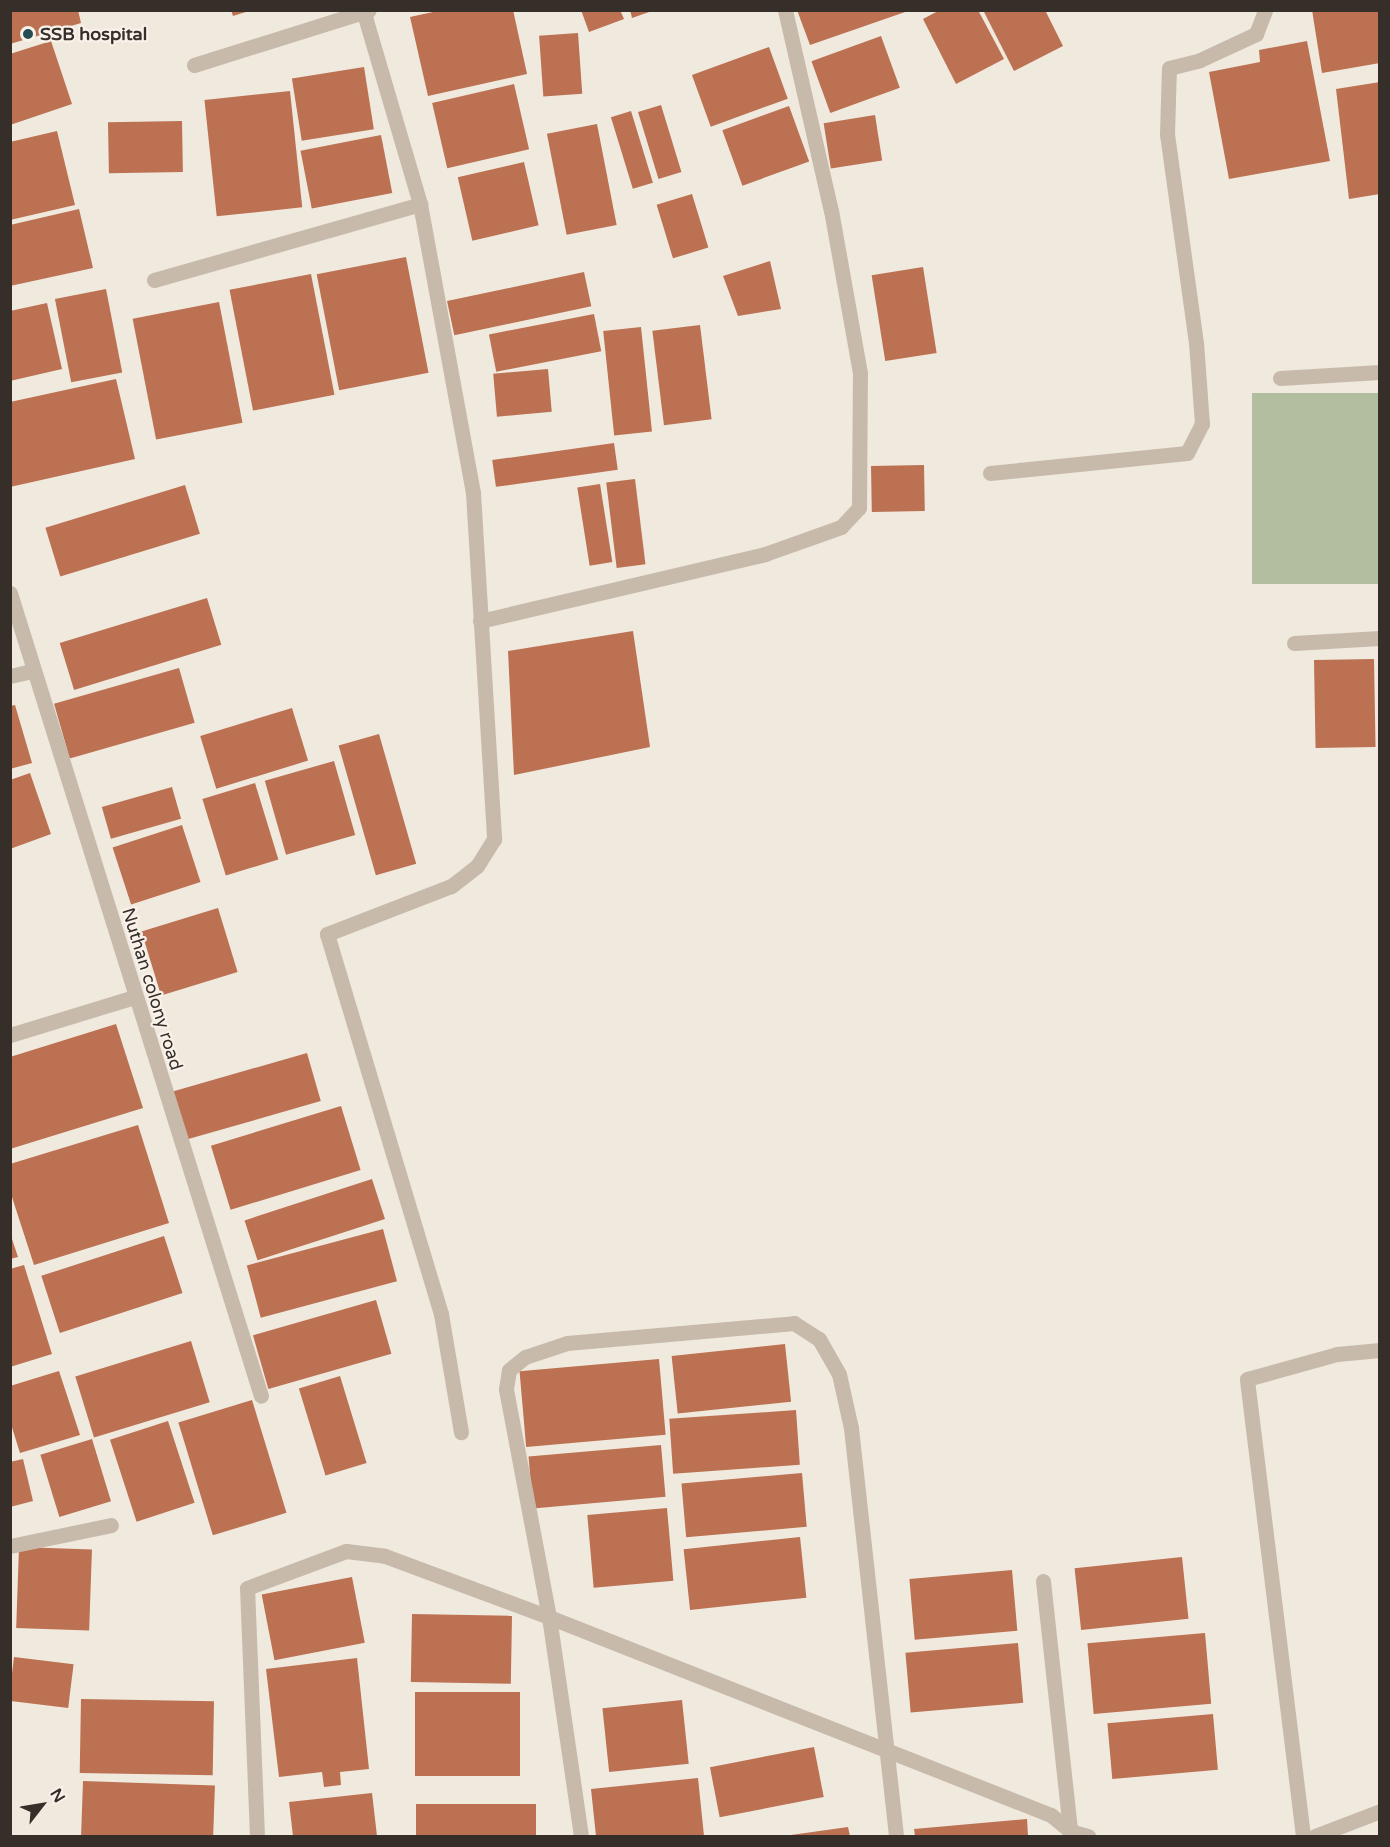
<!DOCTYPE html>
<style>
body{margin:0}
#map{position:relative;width:1390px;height:1847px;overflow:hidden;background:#f0e9de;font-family:"Varela Round",sans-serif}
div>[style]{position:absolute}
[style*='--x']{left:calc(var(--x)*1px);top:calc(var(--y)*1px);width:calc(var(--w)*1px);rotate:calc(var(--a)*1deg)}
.green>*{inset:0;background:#b2be9f;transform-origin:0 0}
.building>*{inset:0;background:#bb7152;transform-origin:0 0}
.minor>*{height:15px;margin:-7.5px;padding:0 7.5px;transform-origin:7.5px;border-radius:7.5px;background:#c7baab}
.dots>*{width:16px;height:16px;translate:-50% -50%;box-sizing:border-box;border:3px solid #f8f2ea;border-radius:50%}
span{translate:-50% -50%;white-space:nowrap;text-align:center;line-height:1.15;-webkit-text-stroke:4.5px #f8f2ea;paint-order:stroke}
.poi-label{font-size:18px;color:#362e29;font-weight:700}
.left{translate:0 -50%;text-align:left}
.street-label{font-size:18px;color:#362e29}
.frame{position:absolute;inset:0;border:12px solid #362e29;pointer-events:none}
.north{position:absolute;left:12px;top:1775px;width:60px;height:60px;-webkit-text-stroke:4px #f8f2ea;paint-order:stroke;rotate:59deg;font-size:16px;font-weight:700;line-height:24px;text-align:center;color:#362e29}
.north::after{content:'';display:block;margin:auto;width:21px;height:27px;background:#362e29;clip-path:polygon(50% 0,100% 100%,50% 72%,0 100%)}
</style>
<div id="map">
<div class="green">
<div style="left:1379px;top:393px;width:191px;height:127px;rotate:90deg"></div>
</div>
<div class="building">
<div style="clip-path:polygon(10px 10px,78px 10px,81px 23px,10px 44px)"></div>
<div style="clip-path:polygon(231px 10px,249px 10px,249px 11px,233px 16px)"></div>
<div style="clip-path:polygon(442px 10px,513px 10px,527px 74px,428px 96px,410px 17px)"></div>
<div style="clip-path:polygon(581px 10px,620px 10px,624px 19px,589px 32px)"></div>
<div style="clip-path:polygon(630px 10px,652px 10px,652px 11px,632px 18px)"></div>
<div style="clip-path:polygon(797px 10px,908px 10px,908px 11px,810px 45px)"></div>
<div style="clip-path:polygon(940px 10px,978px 10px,1004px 59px,956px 84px,923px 19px)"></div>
<div style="clip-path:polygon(983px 10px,1045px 10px,1063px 46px,1014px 71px)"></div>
<div style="clip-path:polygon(1312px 10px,1380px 10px,1380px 63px,1322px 73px)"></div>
<div style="left:578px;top:33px;width:61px;height:39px;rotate:86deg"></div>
<div style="left:881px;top:36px;width:55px;height:74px;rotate:70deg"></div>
<div style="clip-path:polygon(51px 41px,72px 104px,10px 125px,10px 54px)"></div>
<div style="clip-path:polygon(1307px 41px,1330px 161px,1229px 179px,1209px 72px,1260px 62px,1259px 50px)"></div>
<div style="left:769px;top:47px;width:55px;height:82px;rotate:70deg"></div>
<div style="left:364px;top:67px;width:63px;height:73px;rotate:81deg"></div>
<div style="clip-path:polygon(1380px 82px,1380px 194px,1349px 199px,1336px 89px)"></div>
<div style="left:514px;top:84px;width:67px;height:84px;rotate:77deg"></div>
<div style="left:290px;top:91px;width:117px;height:86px;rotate:84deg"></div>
<div style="left:661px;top:105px;width:70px;height:24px;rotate:73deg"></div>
<div style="left:789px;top:106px;width:59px;height:71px;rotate:70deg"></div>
<div style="left:631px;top:111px;width:75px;height:21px;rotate:73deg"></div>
<div style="left:875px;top:115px;width:46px;height:52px;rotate:81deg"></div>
<div style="left:182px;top:121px;width:51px;height:74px;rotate:89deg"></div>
<div style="left:597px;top:124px;width:103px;height:51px;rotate:79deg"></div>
<div style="clip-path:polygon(57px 131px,75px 205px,10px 220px,10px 142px)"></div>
<div style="left:381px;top:135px;width:59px;height:82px;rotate:79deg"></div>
<div style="left:524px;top:162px;width:65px;height:68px;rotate:77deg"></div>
<div style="left:692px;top:194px;width:56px;height:37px;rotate:73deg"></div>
<div style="clip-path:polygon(79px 209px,93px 268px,10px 286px,10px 225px)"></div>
<div style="left:406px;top:257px;width:118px;height:91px;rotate:79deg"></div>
<div style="clip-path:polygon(770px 261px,781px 309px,738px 316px,723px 276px)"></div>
<div style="left:923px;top:267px;width:87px;height:52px;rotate:81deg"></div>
<div style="left:584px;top:272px;width:35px;height:140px;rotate:78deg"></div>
<div style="left:311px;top:274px;width:123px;height:83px;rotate:79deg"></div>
<div style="left:106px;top:289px;width:85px;height:52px;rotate:79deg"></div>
<div style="left:219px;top:302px;width:123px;height:88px;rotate:79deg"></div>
<div style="clip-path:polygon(47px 303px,62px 369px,10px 381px,10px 311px)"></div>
<div style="left:594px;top:314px;width:38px;height:107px;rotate:79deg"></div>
<div style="left:700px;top:325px;width:95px;height:48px;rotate:83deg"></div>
<div style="left:641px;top:327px;width:105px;height:38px;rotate:84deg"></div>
<div style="left:548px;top:369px;width:43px;height:55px;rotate:85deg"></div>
<div style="clip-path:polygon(116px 379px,135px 459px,10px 487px,10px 402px)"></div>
<div style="left:614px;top:443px;width:27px;height:123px;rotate:82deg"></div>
<div style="left:924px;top:465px;width:46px;height:53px;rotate:89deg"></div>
<div style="left:635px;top:479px;width:86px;height:29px;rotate:83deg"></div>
<div style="left:600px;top:484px;width:79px;height:23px;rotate:81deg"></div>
<div style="left:185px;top:485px;width:51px;height:146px;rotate:73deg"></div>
<div style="left:207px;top:598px;width:49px;height:154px;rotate:73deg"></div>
<div style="clip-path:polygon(633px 631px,650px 747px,514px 775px,508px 651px)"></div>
<div style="left:1374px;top:659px;width:88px;height:60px;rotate:89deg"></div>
<div style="left:179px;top:668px;width:57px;height:130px;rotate:74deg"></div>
<div style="clip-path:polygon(15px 705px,32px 763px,10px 769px,10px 706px)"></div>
<div style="left:292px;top:708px;width:55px;height:96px;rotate:73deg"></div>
<div style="left:379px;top:734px;width:135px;height:42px;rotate:74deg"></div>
<div style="left:334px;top:761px;width:77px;height:72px;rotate:74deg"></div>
<div style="clip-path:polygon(30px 773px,51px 834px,10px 849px,10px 780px)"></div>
<div style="left:255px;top:783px;width:80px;height:55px;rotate:73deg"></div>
<div style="left:172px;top:787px;width:33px;height:73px;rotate:74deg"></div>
<div style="left:182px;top:825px;width:60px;height:73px;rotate:72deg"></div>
<div style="left:218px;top:908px;width:67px;height:80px;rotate:73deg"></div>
<div style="clip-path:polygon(116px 1024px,143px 1108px,10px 1149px,10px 1057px)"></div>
<div style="left:307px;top:1053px;width:50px;height:146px;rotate:74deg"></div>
<div style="left:341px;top:1106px;width:67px;height:136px;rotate:73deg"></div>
<div style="clip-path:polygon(138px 1125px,169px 1223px,34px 1265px,10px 1191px,10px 1164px)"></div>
<div style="left:372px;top:1179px;width:42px;height:134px;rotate:72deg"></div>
<div style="left:383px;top:1229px;width:54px;height:141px;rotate:75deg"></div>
<div style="clip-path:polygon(10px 1233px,18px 1257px,10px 1259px)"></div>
<div style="left:164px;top:1236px;width:60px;height:129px;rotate:72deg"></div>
<div style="clip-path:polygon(24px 1265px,52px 1354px,10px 1367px,10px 1269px)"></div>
<div style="left:376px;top:1300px;width:56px;height:128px;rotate:74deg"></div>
<div style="left:191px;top:1341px;width:64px;height:121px;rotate:73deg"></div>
<div style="left:785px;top:1344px;width:58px;height:114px;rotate:84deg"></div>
<div style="left:659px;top:1359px;width:76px;height:140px;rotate:85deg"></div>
<div style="clip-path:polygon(59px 1371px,80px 1435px,20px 1453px,10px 1421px,10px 1386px)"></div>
<div style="left:340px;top:1376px;width:91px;height:43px;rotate:73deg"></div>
<div style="left:252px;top:1400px;width:118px;height:77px;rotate:73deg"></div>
<div style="left:796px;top:1410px;width:55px;height:127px;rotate:86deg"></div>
<div style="left:168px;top:1421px;width:86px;height:61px;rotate:72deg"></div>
<div style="left:92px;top:1439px;width:65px;height:54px;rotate:73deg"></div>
<div style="left:661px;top:1445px;width:52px;height:133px;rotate:85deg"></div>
<div style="clip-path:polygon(23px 1459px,33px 1501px,10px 1507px,10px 1462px)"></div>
<div style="left:802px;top:1473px;width:54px;height:121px;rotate:85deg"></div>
<div style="left:667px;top:1508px;width:73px;height:80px;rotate:85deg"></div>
<div style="left:800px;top:1537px;width:61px;height:117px;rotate:84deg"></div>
<div style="left:19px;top:1547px;width:73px;height:81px;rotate:2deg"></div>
<div style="left:1182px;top:1557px;width:62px;height:108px;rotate:84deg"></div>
<div style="left:1012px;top:1570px;width:61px;height:103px;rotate:85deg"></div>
<div style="left:352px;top:1577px;width:67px;height:92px;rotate:79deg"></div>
<div style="left:412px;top:1614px;width:100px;height:68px;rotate:1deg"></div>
<div style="left:1205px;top:1633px;width:71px;height:118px;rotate:85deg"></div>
<div style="left:1018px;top:1643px;width:60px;height:113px;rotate:85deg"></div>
<div style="left:14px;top:1657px;width:60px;height:44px;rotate:7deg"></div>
<div style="clip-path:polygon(357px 1658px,369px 1769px,340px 1772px,341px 1785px,324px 1787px,322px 1772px,279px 1777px,266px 1669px)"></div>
<div style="left:415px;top:1692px;width:105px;height:84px"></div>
<div style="left:81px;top:1699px;width:133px;height:74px;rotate:1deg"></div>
<div style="left:682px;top:1700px;width:64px;height:80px;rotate:84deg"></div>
<div style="left:1213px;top:1714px;width:56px;height:106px;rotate:85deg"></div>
<div style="left:814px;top:1747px;width:51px;height:106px;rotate:79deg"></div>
<div style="clip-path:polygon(698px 1778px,704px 1836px,596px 1836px,591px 1789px)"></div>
<div style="left:83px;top:1781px;width:132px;height:55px;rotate:2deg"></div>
<div style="clip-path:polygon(372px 1793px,377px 1836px,293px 1836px,289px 1802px)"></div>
<div style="left:416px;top:1804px;width:120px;height:32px"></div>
<div style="clip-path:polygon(1027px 1819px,1028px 1836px,915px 1836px,914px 1829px)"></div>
<div style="clip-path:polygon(848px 1827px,850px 1836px,791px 1836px,791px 1835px)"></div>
</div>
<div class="minor">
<div style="--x:363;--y:10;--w:202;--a:73.6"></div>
<div style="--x:420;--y:204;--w:294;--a:79.6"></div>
<div style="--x:473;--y:493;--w:347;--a:86.5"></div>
<div style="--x:494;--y:839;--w:32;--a:122"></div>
<div style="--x:477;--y:866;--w:33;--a:142"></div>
<div style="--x:451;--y:886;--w:133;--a:158.8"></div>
<div style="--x:327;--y:934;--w:397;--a:73.3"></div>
<div style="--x:441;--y:1314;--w:120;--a:80.4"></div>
<div style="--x:194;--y:65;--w:183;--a:-17.4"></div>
<div style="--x:154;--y:280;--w:277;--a:-15.9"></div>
<div style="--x:1280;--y:378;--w:100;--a:-3.4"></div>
<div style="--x:990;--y:473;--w:198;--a:-5.8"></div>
<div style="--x:1187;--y:453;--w:33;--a:-63"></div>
<div style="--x:1202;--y:424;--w:81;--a:-94.2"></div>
<div style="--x:1196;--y:343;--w:211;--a:-97.9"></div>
<div style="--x:1167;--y:134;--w:66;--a:-88.3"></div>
<div style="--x:1169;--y:68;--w:32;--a:-14"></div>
<div style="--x:1200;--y:60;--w:62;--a:-24.9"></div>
<div style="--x:1256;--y:34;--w:26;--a:-69"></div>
<div style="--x:10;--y:593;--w:841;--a:72.64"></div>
<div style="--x:480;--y:621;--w:293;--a:-13.2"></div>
<div style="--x:765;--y:554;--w:81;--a:-19.6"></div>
<div style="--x:841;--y:527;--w:26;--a:-47"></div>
<div style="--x:859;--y:508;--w:135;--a:-89.6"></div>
<div style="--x:860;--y:373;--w:165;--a:-100.1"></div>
<div style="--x:831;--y:211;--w:206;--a:-102.9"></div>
<div style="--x:1294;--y:643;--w:86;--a:-3.3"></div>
<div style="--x:10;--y:676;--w:23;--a:-13"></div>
<div style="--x:10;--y:1035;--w:130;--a:-17"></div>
<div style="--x:10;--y:1546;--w:103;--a:-11.7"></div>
<div style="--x:1043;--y:1581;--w:251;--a:83.8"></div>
<div style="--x:1070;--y:1831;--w:19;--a:16"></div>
<div style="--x:257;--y:1836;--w:248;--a:-92.3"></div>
<div style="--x:247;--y:1588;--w:106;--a:-20.5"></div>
<div style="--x:346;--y:1551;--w:39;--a:7"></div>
<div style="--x:385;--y:1556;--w:175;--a:20.4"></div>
<div style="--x:549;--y:1617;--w:540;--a:21.53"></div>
<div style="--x:1051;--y:1815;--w:25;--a:40"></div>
<div style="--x:1070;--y:1831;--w:5;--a:90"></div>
<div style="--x:581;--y:1836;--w:221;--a:-98.3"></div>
<div style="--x:549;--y:1617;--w:232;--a:-100.7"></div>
<div style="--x:506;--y:1389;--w:19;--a:-81"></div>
<div style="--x:509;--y:1370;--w:21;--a:-39"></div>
<div style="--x:525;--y:1357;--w:44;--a:-18.4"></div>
<div style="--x:567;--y:1343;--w:228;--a:-5"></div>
<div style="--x:794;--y:1323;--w:30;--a:33"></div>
<div style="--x:819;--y:1339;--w:40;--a:60.3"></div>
<div style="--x:839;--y:1374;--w:55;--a:77.5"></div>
<div style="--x:851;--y:1428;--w:410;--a:83.7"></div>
<div style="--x:1303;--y:1836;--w:460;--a:-97"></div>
<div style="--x:1247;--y:1379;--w:93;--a:-15.5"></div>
<div style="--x:1337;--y:1354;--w:43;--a:-5.3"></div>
<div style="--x:1315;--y:1836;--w:70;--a:-21"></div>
</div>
<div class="dots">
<div style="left:28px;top:34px;background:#234d53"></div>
</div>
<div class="poi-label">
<span class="left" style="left:40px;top:34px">SSB hospital</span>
</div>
<div class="street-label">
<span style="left:152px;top:989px;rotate:73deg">Nuthan colony road</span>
</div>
<div class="frame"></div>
<div class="north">N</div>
</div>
